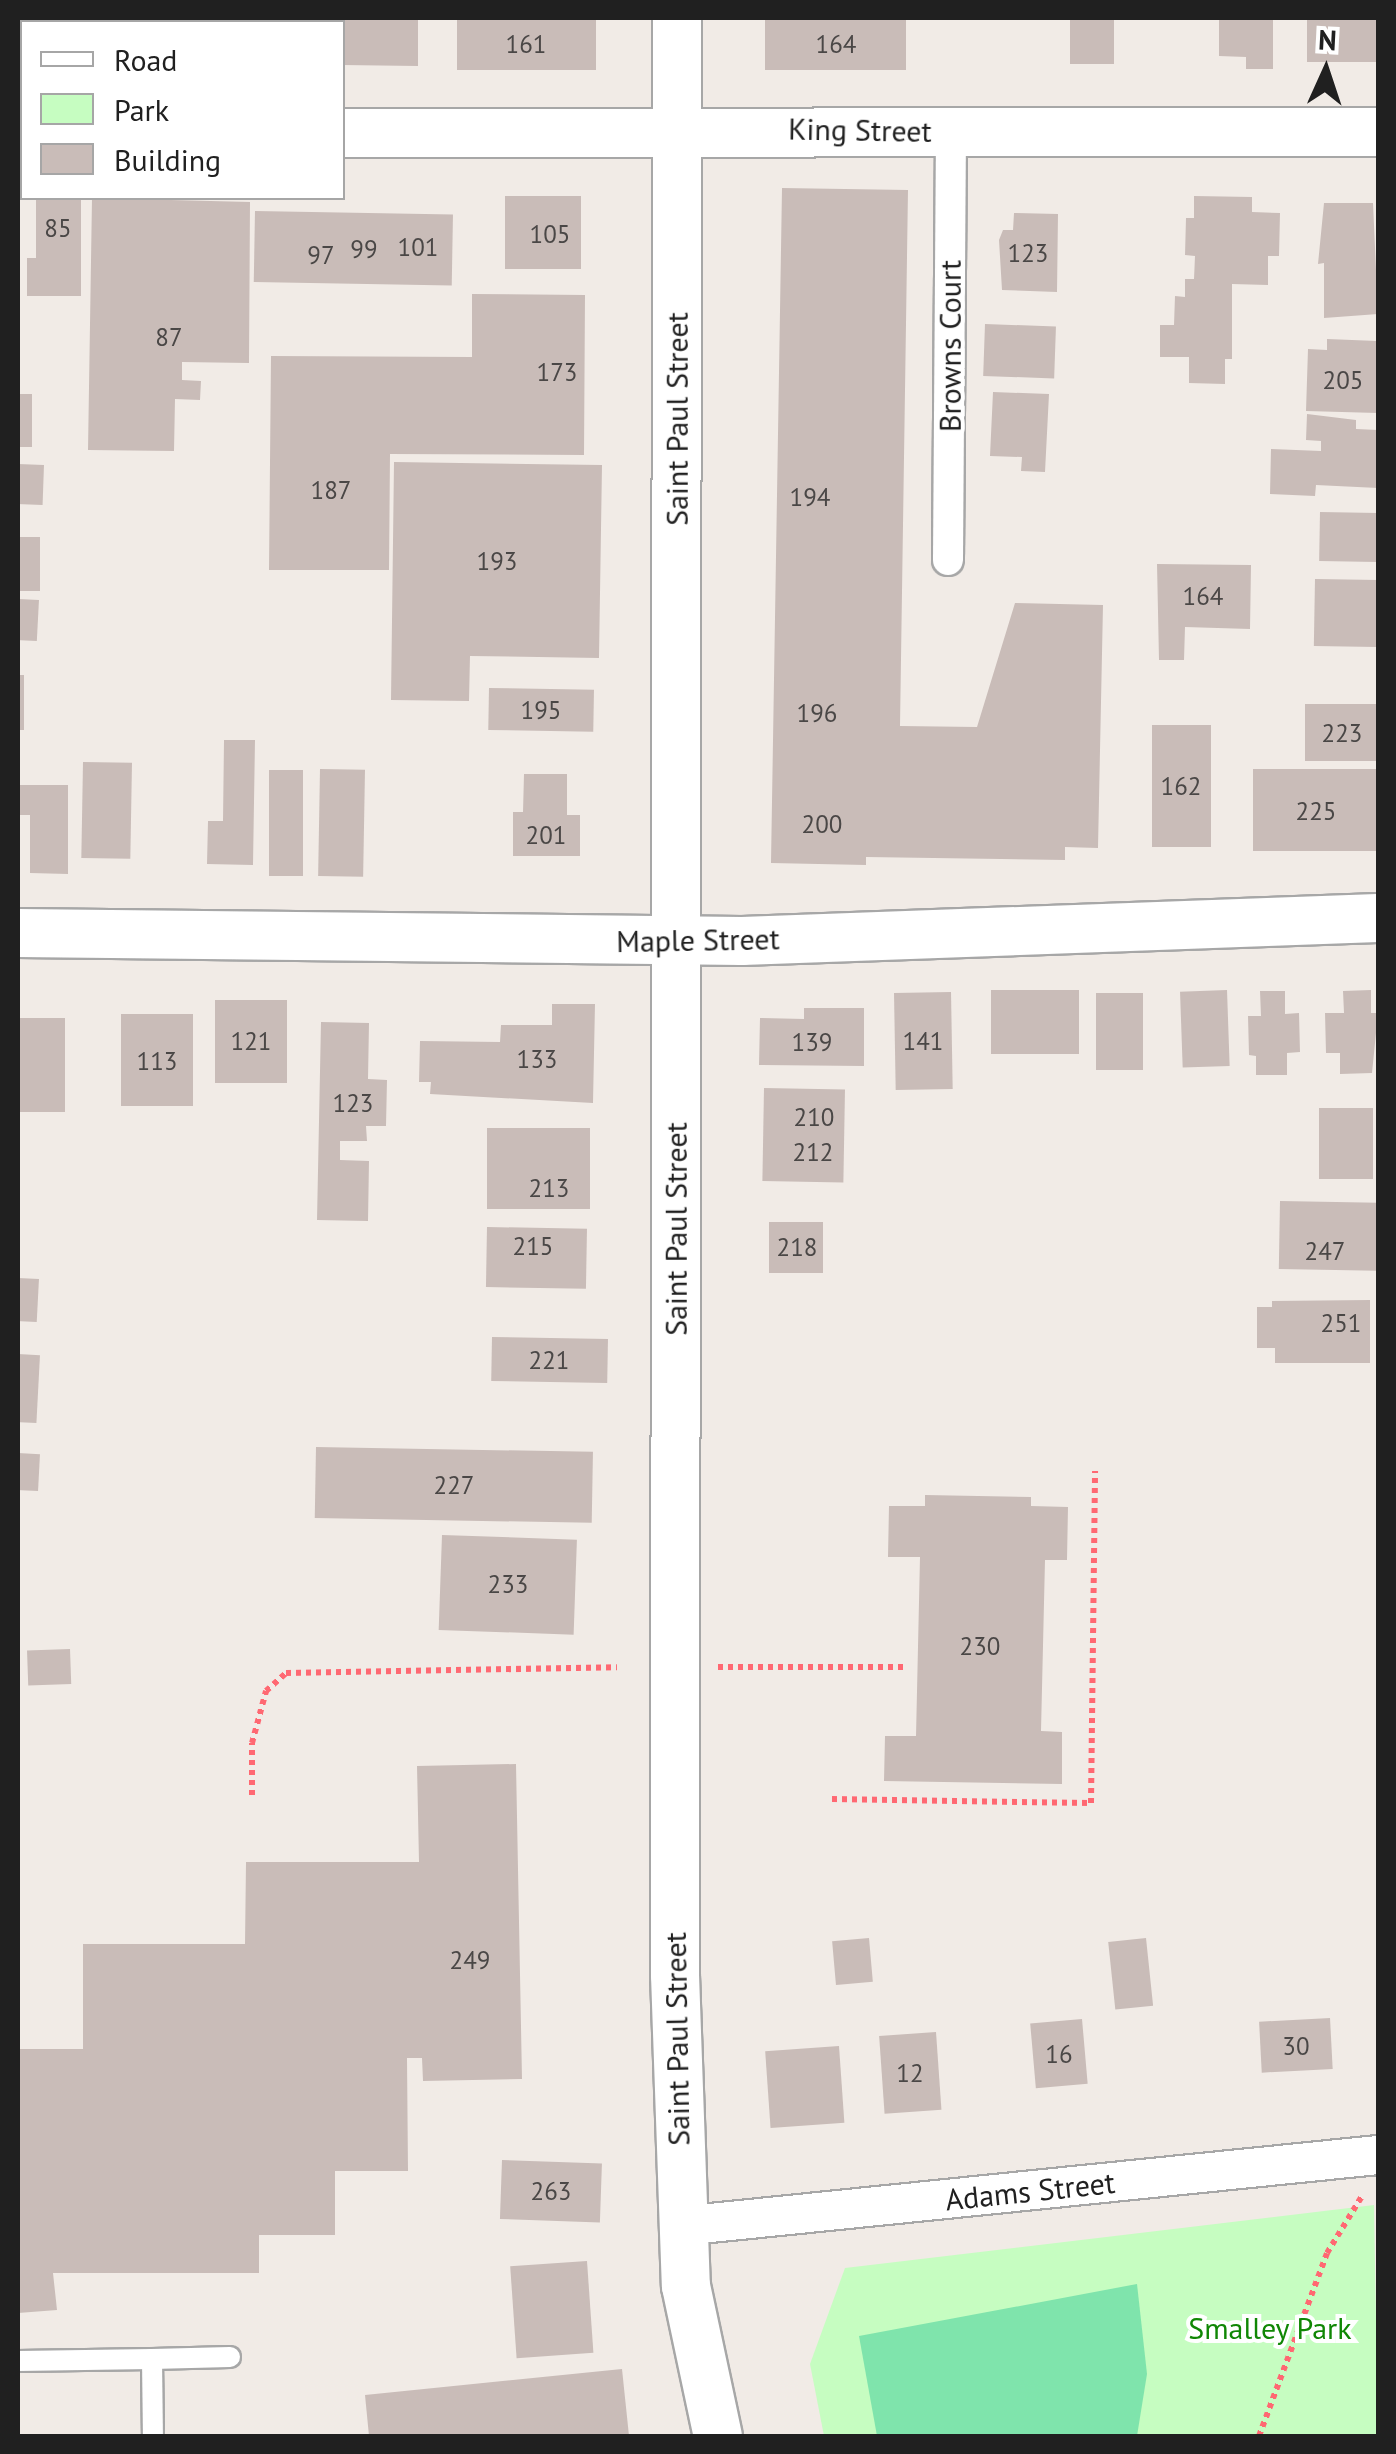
<!DOCTYPE html>
<style>
body{margin:0}
#map{position:relative;width:1396px;height:2454px;overflow:hidden;background:#f1ebe6;font-family:"PT Sans",sans-serif}
div>[style]{position:absolute}
[style*='--x']{left:calc(var(--x)*1px);top:calc(var(--y)*1px);width:calc(var(--w)*1px);rotate:calc(var(--a)*1deg)}
.park>*{inset:0;background:#c6fdc1}
.pitch>*{inset:0;background:#7fe4ac}
.building>*{inset:0;background:#c9bcb8;transform-origin:0 0}
.path>*{height:6px;margin-top:-3px;transform-origin:0;background:repeating-linear-gradient(90deg,#ff6872 0 5px,transparent 0 10px)}
.roads{filter:drop-shadow(2px 0 #a7a7a7) drop-shadow(-2px 0 #a7a7a7) drop-shadow(0 2px #a7a7a7) drop-shadow(0 -2px #a7a7a7)}
.service>*{height:20px;margin:-10px;padding:0 10px;transform-origin:10px;border-radius:10px;background:#fff}
.pedestrian>*{height:30px;margin:-15px;padding:0 15px;transform-origin:15px;border-radius:15px;background:#fff}
.minor>*{height:38px;margin:-19px;padding:0 19px;transform-origin:19px;border-radius:19px;background:#fff}
.tertiary>*{height:48px;margin:-24px;padding:0 24px;transform-origin:24px;border-radius:24px;background:#fff}
span{translate:-50% -50%;white-space:nowrap;text-align:center;line-height:1.15;-webkit-text-stroke:8px #fff;paint-order:stroke}
.number-label{font-size:25px;color:#4a4746}
.number-label span{-webkit-text-stroke-width:0}
.street-label{font-size:30px;color:#202020}
.park-label{font-size:30px;color:#108705}
.frame{position:absolute;inset:0;border:20px solid #202020;pointer-events:none}
.legend{position:absolute;left:20px;top:20px;width:325px;height:180px;box-sizing:border-box;background:#fff;border:2px solid #a6a6a6;margin:0;padding:12px 18px;list-style:none;font-size:30px;color:#202020}
.legend li{display:flex;align-items:center;gap:20px;height:50px}
.legend b{width:50px;border:2px solid #a6a6a6}
.north{position:absolute;left:1276px;top:20px;width:100px;height:100px;-webkit-text-stroke:8px #fff;paint-order:stroke;rotate:3deg;font-size:28px;font-weight:700;line-height:40px;text-align:center;color:#202020}
.north::after{content:'';display:block;margin:auto;width:35px;height:45px;background:#202020;clip-path:polygon(50% 0,100% 100%,50% 72%,0 100%)}
</style>
<div id="map">
<div class="park">
<div style="clip-path:polygon(1374px 2205px,1378px 2436px,824px 2436px,810px 2364px,845px 2268px)"></div>
</div>
<div class="pitch">
<div style="clip-path:polygon(1137px 2284px,1147px 2374px,1137px 2436px,877px 2436px,859px 2336px)"></div>
</div>
<div class="building">
<div style="clip-path:polygon(18px 18px,73px 18px,73px 22px,22px 22px,18px 40px)"></div>
<div style="clip-path:polygon(108px 18px,418px 18px,418px 66px,342px 65px,342px 22px,108px 22px)"></div>
<div style="left:457px;top:18px;width:139px;height:52px"></div>
<div style="left:765px;top:18px;width:141px;height:52px"></div>
<div style="left:1070px;top:18px;width:44px;height:46px"></div>
<div style="clip-path:polygon(1219px 18px,1273px 18px,1273px 69px,1246px 69px,1246px 57px,1219px 56px)"></div>
<div style="left:1307px;top:18px;width:71px;height:44px"></div>
<div style="clip-path:polygon(782px 188px,908px 190px,900px 726px,977px 727px,1015px 603px,1103px 605px,1098px 848px,1065px 847px,1065px 860px,866px 857px,866px 865px,771px 863px)"></div>
<div style="left:505px;top:196px;width:76px;height:73px"></div>
<div style="clip-path:polygon(1194px 196px,1252px 197px,1252px 212px,1280px 213px,1279px 256px,1268px 256px,1268px 285px,1232px 284px,1232px 359px,1225px 359px,1225px 384px,1189px 383px,1189px 357px,1160px 357px,1160px 325px,1174px 325px,1175px 296px,1185px 297px,1185px 279px,1194px 279px,1195px 256px,1185px 255px,1186px 218px,1194px 218px)"></div>
<div style="clip-path:polygon(92px 198px,250px 202px,249px 363px,182px 362px,182px 380px,201px 381px,200px 400px,175px 399px,174px 451px,88px 450px)"></div>
<div style="clip-path:polygon(36px 199px,81px 199px,81px 296px,27px 296px,27px 258px,36px 258px)"></div>
<div style="clip-path:polygon(1324px 203px,1373px 203px,1378px 314px,1324px 318px,1324px 263px,1318px 264px)"></div>
<div style="left:255px;top:211px;width:198px;height:71px;rotate:1deg"></div>
<div style="clip-path:polygon(1014px 213px,1058px 214px,1057px 292px,1002px 290px,999px 240px,1003px 230px,1013px 230px)"></div>
<div style="clip-path:polygon(472px 294px,585px 295px,584px 455px,390px 454px,389px 570px,269px 570px,271px 356px,472px 357px)"></div>
<div style="left:985px;top:324px;width:71px;height:52px;rotate:2deg"></div>
<div style="clip-path:polygon(1327px 339px,1377px 341px,1378px 413px,1306px 411px,1308px 349px,1327px 350px)"></div>
<div style="clip-path:polygon(993px 392px,1049px 394px,1045px 472px,1021px 471px,1022px 457px,990px 456px)"></div>
<div style="left:18px;top:394px;width:14px;height:53px"></div>
<div style="clip-path:polygon(1307px 414px,1356px 420px,1356px 429px,1378px 430px,1378px 488px,1316px 485px,1315px 496px,1270px 494px,1271px 449px,1321px 451px,1321px 441px,1306px 440px)"></div>
<div style="clip-path:polygon(394px 462px,602px 465px,599px 658px,470px 656px,469px 701px,391px 700px)"></div>
<div style="left:18px;top:464px;width:26px;height:40px;rotate:2deg"></div>
<div style="left:1320px;top:512px;width:58px;height:49px;rotate:1deg"></div>
<div style="left:18px;top:537px;width:22px;height:54px"></div>
<div style="clip-path:polygon(1157px 564px,1251px 565px,1250px 629px,1185px 627px,1184px 660px,1159px 660px)"></div>
<div style="left:1315px;top:579px;width:63px;height:67px;rotate:1deg"></div>
<div style="left:18px;top:599px;width:21px;height:41px;rotate:3deg"></div>
<div style="left:18px;top:675px;width:6px;height:55px"></div>
<div style="left:489px;top:688px;width:105px;height:42px;rotate:1deg"></div>
<div style="left:1378px;top:704px;width:57px;height:73px;rotate:90deg"></div>
<div style="left:1152px;top:725px;width:59px;height:122px"></div>
<div style="clip-path:polygon(224px 740px,255px 740px,253px 865px,207px 864px,208px 821px,223px 821px)"></div>
<div style="left:83px;top:762px;width:49px;height:96px;rotate:1deg"></div>
<div style="left:320px;top:769px;width:45px;height:107px;rotate:1deg"></div>
<div style="left:1378px;top:769px;width:82px;height:125px;rotate:90deg"></div>
<div style="left:269px;top:770px;width:34px;height:106px"></div>
<div style="clip-path:polygon(524px 774px,567px 774px,567px 815px,580px 815px,580px 856px,513px 856px,513px 812px,523px 812px)"></div>
<div style="clip-path:polygon(20px 785px,68px 785px,68px 874px,30px 873px,30px 815px,20px 815px)"></div>
<div style="left:991px;top:990px;width:88px;height:64px"></div>
<div style="left:1227px;top:990px;width:76px;height:47px;rotate:88deg"></div>
<div style="clip-path:polygon(1371px 990px,1371px 1013px,1378px 1013px,1372px 1073px,1340px 1074px,1340px 1053px,1326px 1053px,1325px 1013px,1344px 1013px,1343px 991px)"></div>
<div style="clip-path:polygon(1260px 991px,1285px 991px,1285px 1014px,1299px 1013px,1300px 1052px,1287px 1053px,1287px 1075px,1256px 1075px,1256px 1056px,1249px 1055px,1248px 1016px,1261px 1016px)"></div>
<div style="left:951px;top:992px;width:97px;height:57px;rotate:89deg"></div>
<div style="left:1096px;top:993px;width:47px;height:77px"></div>
<div style="left:215px;top:1000px;width:72px;height:83px"></div>
<div style="clip-path:polygon(552px 1004px,595px 1004px,593px 1103px,430px 1094px,431px 1082px,419px 1082px,420px 1041px,500px 1042px,501px 1025px,552px 1025px)"></div>
<div style="clip-path:polygon(804px 1008px,864px 1008px,864px 1066px,759px 1065px,760px 1018px,804px 1019px)"></div>
<div style="left:121px;top:1014px;width:72px;height:92px"></div>
<div style="left:18px;top:1018px;width:47px;height:94px"></div>
<div style="clip-path:polygon(321px 1022px,369px 1023px,368px 1079px,387px 1080px,386px 1126px,366px 1126px,367px 1141px,340px 1141px,340px 1160px,369px 1161px,368px 1221px,317px 1220px)"></div>
<div style="left:764px;top:1088px;width:81px;height:93px;rotate:1deg"></div>
<div style="left:1319px;top:1108px;width:54px;height:71px"></div>
<div style="left:590px;top:1128px;width:81px;height:103px;rotate:90deg"></div>
<div style="left:1280px;top:1201px;width:98px;height:68px;rotate:1deg"></div>
<div style="left:769px;top:1222px;width:54px;height:51px"></div>
<div style="left:487px;top:1227px;width:100px;height:60px;rotate:1deg"></div>
<div style="left:18px;top:1278px;width:21px;height:43px;rotate:3deg"></div>
<div style="clip-path:polygon(1370px 1300px,1370px 1363px,1275px 1363px,1275px 1348px,1257px 1348px,1257px 1307px,1272px 1307px,1272px 1301px)"></div>
<div style="left:492px;top:1337px;width:116px;height:44px;rotate:1deg"></div>
<div style="left:18px;top:1354px;width:22px;height:68px;rotate:3deg"></div>
<div style="left:316px;top:1447px;width:277px;height:71px;rotate:1deg"></div>
<div style="left:18px;top:1453px;width:22px;height:37px;rotate:3deg"></div>
<div style="clip-path:polygon(925px 1495px,1031px 1497px,1031px 1506px,1068px 1507px,1067px 1560px,1045px 1560px,1041px 1731px,1062px 1732px,1062px 1784px,884px 1781px,885px 1736px,916px 1736px,920px 1557px,888px 1557px,889px 1506px,925px 1506px)"></div>
<div style="left:442px;top:1535px;width:135px;height:95px;rotate:2deg"></div>
<div style="left:70px;top:1649px;width:35px;height:43px;rotate:88deg"></div>
<div style="clip-path:polygon(516px 1764px,522px 2079px,423px 2081px,422px 2058px,407px 2058px,408px 2171px,335px 2171px,335px 2235px,259px 2235px,259px 2273px,53px 2273px,57px 2310px,18px 2313px,18px 2049px,83px 2049px,83px 1944px,245px 1944px,246px 1862px,419px 1862px,417px 1766px)"></div>
<div style="left:869px;top:1938px;width:44px;height:37px;rotate:85deg"></div>
<div style="left:1146px;top:1938px;width:68px;height:38px;rotate:84deg"></div>
<div style="left:1330px;top:2018px;width:51px;height:71px;rotate:87deg"></div>
<div style="left:1082px;top:2019px;width:65px;height:52px;rotate:85deg"></div>
<div style="left:936px;top:2032px;width:78px;height:57px;rotate:86deg"></div>
<div style="left:839px;top:2046px;width:77px;height:74px;rotate:86deg"></div>
<div style="left:502px;top:2160px;width:100px;height:59px;rotate:2deg"></div>
<div style="left:587px;top:2261px;width:92px;height:77px;rotate:86deg"></div>
<div style="clip-path:polygon(622px 2369px,629px 2436px,369px 2436px,365px 2395px)"></div>
</div>
<div class="path">
<div style="--x:718;--y:1667;--w:187;--a:0"></div>
<div style="--x:252;--y:1795;--w:52;--a:-90"></div>
<div style="--x:252;--y:1743;--w:54;--a:-74.9"></div>
<div style="--x:266;--y:1691;--w:27;--a:-42"></div>
<div style="--x:286;--y:1673;--w:331;--a:-1"></div>
<div style="--x:832;--y:1799;--w:259;--a:0.9"></div>
<div style="--x:1091;--y:1803;--w:332;--a:-89.3"></div>
<div style="--x:1259;--y:2436;--w:195;--a:-69.6"></div>
<div style="--x:1327;--y:2253;--w:67;--a:-58.4"></div>
</div>
<div class="roads">
<div class="service">
<div style="--x:152;--y:2359;--w:78;--a:-1.5"></div>
<div style="--x:18;--y:2361;--w:134;--a:-0.9"></div>
<div style="--x:152;--y:2359;--w:77;--a:89.3"></div>
</div>
<div class="pedestrian">
<div style="--x:948;--y:560;--w:428;--a:-89.6"></div>
</div>
<div class="minor">
<div style="--x:681;--y:2226;--w:701;--a:-5.82"></div>
</div>
<div class="tertiary">
<div style="--x:677;--y:18;--w:1957;--a:90.06"></div>
<div style="--x:675;--y:1975;--w:311;--a:88"></div>
<div style="--x:686;--y:2286;--w:153;--a:78"></div>
<div style="--x:18;--y:133;--w:4;--a:0"></div>
<div style="--x:342;--y:133;--w:1036;--a:-0.06"></div>
<div style="--x:18;--y:933;--w:724;--a:0.63"></div>
<div style="--x:742;--y:941;--w:636;--a:-2.07"></div>
</div>
</div>
<div class="number-label">
<span style="left:526px;top:44px">161</span>
<span style="left:836px;top:44px">164</span>
<span style="left:58px;top:228px">85</span>
<span style="left:550px;top:234px">105</span>
<span style="left:418px;top:247px">101</span>
<span style="left:364px;top:249px">99</span>
<span style="left:1028px;top:253px">123</span>
<span style="left:321px;top:255px">97</span>
<span style="left:169px;top:337px">87</span>
<span style="left:557px;top:372px">173</span>
<span style="left:1343px;top:380px">205</span>
<span style="left:331px;top:490px">187</span>
<span style="left:810px;top:497px">194</span>
<span style="left:497px;top:561px">193</span>
<span style="left:1203px;top:596px">164</span>
<span style="left:541px;top:710px">195</span>
<span style="left:817px;top:713px">196</span>
<span style="left:1342px;top:733px">223</span>
<span style="left:1181px;top:786px">162</span>
<span style="left:1316px;top:811px">225</span>
<span style="left:822px;top:824px">200</span>
<span style="left:546px;top:835px">201</span>
<span style="left:251px;top:1041px">121</span>
<span style="left:923px;top:1041px">141</span>
<span style="left:812px;top:1042px">139</span>
<span style="left:537px;top:1059px">133</span>
<span style="left:157px;top:1061px">113</span>
<span style="left:353px;top:1103px">123</span>
<span style="left:814px;top:1117px">210</span>
<span style="left:813px;top:1152px">212</span>
<span style="left:549px;top:1188px">213</span>
<span style="left:533px;top:1246px">215</span>
<span style="left:797px;top:1247px">218</span>
<span style="left:1325px;top:1251px">247</span>
<span style="left:1341px;top:1323px">251</span>
<span style="left:549px;top:1360px">221</span>
<span style="left:454px;top:1485px">227</span>
<span style="left:508px;top:1584px">233</span>
<span style="left:980px;top:1646px">230</span>
<span style="left:470px;top:1960px">249</span>
<span style="left:1296px;top:2046px">30</span>
<span style="left:1059px;top:2054px">16</span>
<span style="left:910px;top:2073px">12</span>
<span style="left:551px;top:2191px">263</span>
</div>
<div class="street-label">
<span style="left:860px;top:130px;rotate:1deg">King Street</span>
<span style="left:950px;top:346px;rotate:-90deg">Browns Court</span>
<span style="left:677px;top:419px;rotate:-90deg">Saint Paul Street</span>
<span style="left:698px;top:940px;rotate:-1deg">Maple Street</span>
<span style="left:676px;top:1229px;rotate:-90deg">Saint Paul Street</span>
<span style="left:677px;top:2039px;rotate:-91deg">Saint Paul Street</span>
<span style="left:1030px;top:2191px;rotate:-6deg">Adams Street</span>
</div>
<div class="park-label">
<span style="left:1270px;top:2328px">Smalley Park</span>
</div>
<div class="frame"></div>
<ul class="legend">
<li><b style="height:12px;background:#fff"></b>Road</li>
<li><b style="height:28px;background:#c6fdc1"></b>Park</li>
<li><b style="height:28px;background:#c9bcb8"></b>Building</li>
</ul>
<div class="north">N</div>
</div>
